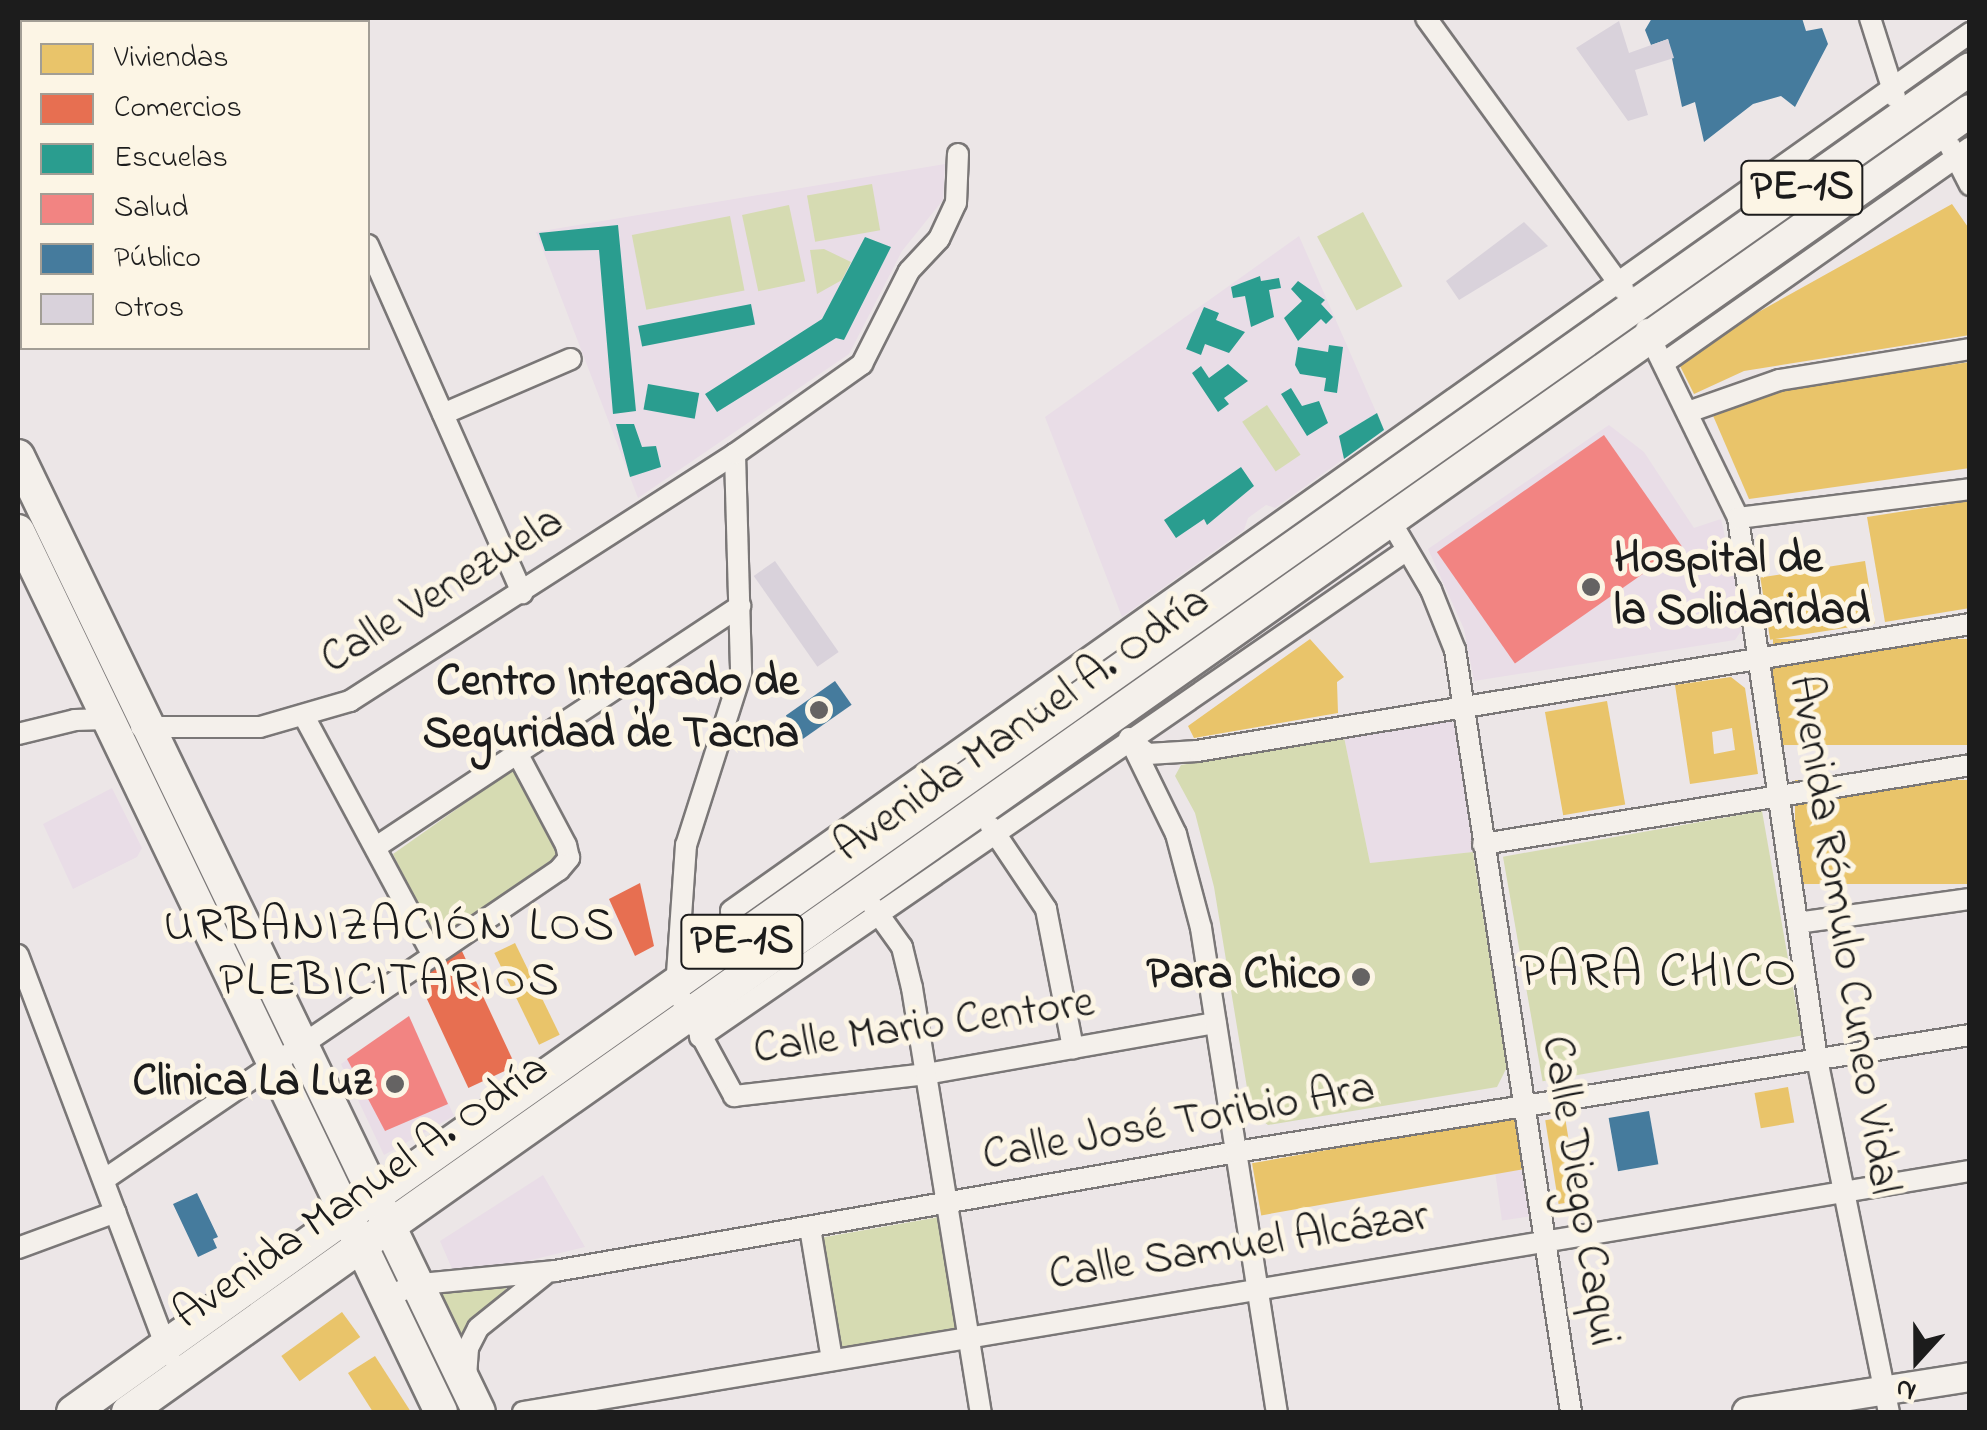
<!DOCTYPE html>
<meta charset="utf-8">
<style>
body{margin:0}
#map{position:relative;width:1987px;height:1430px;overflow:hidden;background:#ece6e7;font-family:"Indie Flower",sans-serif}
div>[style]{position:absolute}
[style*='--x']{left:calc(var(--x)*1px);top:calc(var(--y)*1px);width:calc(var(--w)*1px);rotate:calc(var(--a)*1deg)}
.built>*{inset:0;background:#e9dde7;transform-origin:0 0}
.green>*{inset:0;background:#d6dbb2;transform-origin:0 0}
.homes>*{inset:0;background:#e9c46a;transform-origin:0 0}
.shops>*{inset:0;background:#e76f51;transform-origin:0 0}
.schools>*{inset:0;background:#2a9d8f;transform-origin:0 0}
.health>*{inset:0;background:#f28482;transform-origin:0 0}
.public>*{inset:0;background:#457b9d;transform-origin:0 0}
.building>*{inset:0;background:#d9d2db;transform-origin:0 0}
.roads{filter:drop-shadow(2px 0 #7a7777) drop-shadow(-2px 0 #7a7777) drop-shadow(0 2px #7a7777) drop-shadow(0 -2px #7a7777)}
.minor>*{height:20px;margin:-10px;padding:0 10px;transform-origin:10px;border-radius:10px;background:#f4f0eb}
.secondary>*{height:28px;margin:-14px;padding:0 14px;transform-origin:14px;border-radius:14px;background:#f4f0eb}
.primary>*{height:32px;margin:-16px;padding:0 16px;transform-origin:16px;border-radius:16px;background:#f4f0eb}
.trunk>*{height:32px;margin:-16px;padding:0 16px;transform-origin:16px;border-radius:16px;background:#f4f0eb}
.dots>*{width:28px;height:28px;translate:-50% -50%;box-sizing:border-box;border:5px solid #fcf5e5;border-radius:50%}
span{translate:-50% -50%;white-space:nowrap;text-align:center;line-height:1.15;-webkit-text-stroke:10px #fcf5e5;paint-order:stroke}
.shield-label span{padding:2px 8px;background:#fcf5e5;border:2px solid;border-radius:8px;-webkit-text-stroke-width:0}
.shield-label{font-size:42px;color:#1c1c1c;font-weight:700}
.poi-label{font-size:45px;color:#1c1c1c;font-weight:700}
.left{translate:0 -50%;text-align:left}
.right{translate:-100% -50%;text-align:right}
.street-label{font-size:45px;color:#1c1c1c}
.neighbourhood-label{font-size:48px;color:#1c1c1c;letter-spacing:2.5px}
.quarter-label{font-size:50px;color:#1c1c1c;letter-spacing:2.5px}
.frame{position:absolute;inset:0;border:20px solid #1c1c1c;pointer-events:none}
.legend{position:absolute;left:20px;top:20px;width:350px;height:330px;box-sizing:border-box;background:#fcf5e5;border:2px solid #a29e95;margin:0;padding:12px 18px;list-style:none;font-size:30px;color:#1c1c1c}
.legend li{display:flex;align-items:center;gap:20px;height:50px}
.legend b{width:50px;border:2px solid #a29e95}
.north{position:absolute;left:1867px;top:1310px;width:100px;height:100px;-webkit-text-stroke:8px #fcf5e5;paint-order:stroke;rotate:201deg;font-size:28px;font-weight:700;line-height:40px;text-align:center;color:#1c1c1c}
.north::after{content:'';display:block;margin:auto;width:35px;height:45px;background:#1c1c1c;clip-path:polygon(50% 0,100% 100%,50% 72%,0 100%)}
</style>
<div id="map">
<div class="built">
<div style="clip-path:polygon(945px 164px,943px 200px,902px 251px,849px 354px,638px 498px,536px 232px)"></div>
<div style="clip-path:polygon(1299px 236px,1384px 430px,1275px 508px,1266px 505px,1248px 518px,1244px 530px,1122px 617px,1045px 417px)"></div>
<div style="clip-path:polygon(1609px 425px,1644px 452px,1694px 528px,1721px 519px,1745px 625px,1735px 640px,1474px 681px,1464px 629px,1428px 549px)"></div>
<div style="clip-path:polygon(1448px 719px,1455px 724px,1473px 852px,1370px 863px,1344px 737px)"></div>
<div style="clip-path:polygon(112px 788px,142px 848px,137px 857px,73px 889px,43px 824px)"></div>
<div style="clip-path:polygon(409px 1016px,454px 1116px,384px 1155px,341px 1064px)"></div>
<div style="left:1523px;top:1169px;width:48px;height:28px;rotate:82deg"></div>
<div style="clip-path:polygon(543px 1175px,585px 1247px,456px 1278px,440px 1241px)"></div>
</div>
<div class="green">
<div style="left:872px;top:184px;width:47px;height:66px;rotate:80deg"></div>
<div style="left:789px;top:205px;width:78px;height:48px;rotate:78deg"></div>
<div style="left:1363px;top:212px;width:84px;height:52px;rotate:62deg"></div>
<div style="left:730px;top:216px;width:76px;height:100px;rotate:79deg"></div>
<div style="clip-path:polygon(824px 249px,851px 262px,842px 280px,817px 294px,810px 250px)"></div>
<div style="left:1267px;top:405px;width:60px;height:30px;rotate:56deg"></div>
<div style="clip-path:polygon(1344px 737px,1370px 863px,1473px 852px,1507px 1067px,1497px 1087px,1268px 1125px,1251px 1112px,1214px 887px,1195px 813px,1175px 776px,1181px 765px)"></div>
<div style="clip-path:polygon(515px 768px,560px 854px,435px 940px,393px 854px)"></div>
<div style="left:1762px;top:811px;width:228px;height:263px;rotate:80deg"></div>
<div style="left:939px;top:1217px;width:112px;height:120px;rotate:80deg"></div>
<div style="clip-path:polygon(506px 1281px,506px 1289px,460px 1336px,437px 1295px)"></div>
</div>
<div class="homes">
<div style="clip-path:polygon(1952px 204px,1970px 230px,1970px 335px,1744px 371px,1694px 394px,1676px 358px)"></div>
<div style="clip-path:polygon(1970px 362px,1970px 468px,1749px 499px,1711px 411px,1754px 393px)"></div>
<div style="clip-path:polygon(1970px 501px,1970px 608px,1885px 622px,1867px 517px)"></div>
<div style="left:1865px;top:561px;width:63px;height:106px;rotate:81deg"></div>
<div style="clip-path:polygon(1310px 639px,1344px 677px,1337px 682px,1338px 713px,1194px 738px,1188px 726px)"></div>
<div style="left:1970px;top:639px;width:106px;height:197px;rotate:90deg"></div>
<div style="clip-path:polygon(evenodd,1731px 677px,1745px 688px,1758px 774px,1690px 784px,1675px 685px,1731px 677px,1732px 728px,1735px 750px,1714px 754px,1712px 732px,1732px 728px)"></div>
<div style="left:1607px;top:701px;width:105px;height:63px;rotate:80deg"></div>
<div style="left:1970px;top:780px;width:104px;height:175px;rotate:90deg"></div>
<div style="left:515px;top:943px;width:102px;height:23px;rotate:64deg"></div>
<div style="left:1788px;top:1087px;width:36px;height:34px;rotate:80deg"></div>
<div style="left:1514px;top:1117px;width:53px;height:266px;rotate:80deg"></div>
<div style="left:1565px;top:1117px;width:85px;height:20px;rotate:81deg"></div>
<div style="left:342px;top:1312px;width:31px;height:75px;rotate:54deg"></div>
<div style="clip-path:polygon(375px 1356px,411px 1412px,373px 1412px,348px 1373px)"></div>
</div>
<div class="shops">
<div style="clip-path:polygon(640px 883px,654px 946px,635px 956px,609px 899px)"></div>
<div style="left:461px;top:949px;width:129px;height:52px;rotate:65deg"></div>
</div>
<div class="schools">
<div style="clip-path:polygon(618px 225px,636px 411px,613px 414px,599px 250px,545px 251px,539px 233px)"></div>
<div style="clip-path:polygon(865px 237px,891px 247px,844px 340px,836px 338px,717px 412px,705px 394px,822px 319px)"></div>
<div style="clip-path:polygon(1260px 276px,1261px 281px,1279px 278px,1281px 288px,1269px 290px,1274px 317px,1251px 327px,1245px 296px,1233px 298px,1231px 287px)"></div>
<div style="clip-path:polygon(1298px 281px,1325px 300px,1321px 304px,1333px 317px,1326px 324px,1321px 319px,1298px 341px,1284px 318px,1302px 301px,1291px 289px)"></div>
<div style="left:751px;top:304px;width:21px;height:115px;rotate:79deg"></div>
<div style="clip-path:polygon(1204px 307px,1219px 313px,1216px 320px,1245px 332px,1229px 353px,1205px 344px,1201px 355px,1186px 349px)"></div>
<div style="clip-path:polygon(1329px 345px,1343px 347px,1337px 393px,1324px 391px,1326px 378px,1300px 374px,1295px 365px,1298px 347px,1328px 352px)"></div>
<div style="clip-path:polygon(1228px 364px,1248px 381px,1224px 398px,1229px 404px,1218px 412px,1192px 373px,1201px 366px,1209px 378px)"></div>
<div style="left:648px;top:384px;width:52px;height:26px;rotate:10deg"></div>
<div style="clip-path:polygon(1291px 388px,1302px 406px,1319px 401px,1328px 423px,1307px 436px,1281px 394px)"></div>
<div style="clip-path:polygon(1377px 413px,1384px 430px,1344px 459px,1339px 436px)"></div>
<div style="clip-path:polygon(616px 424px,634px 424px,642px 447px,656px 446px,661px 467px,630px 477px)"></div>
<div style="clip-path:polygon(1241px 467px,1254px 486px,1207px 525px,1204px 519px,1176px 538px,1164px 520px)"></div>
</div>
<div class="health">
<div style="left:1604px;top:435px;width:136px;height:204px;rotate:55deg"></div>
<div style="clip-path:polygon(409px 1016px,448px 1104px,385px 1131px,347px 1059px)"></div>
</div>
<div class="public">
<div style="clip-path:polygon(1652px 18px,1802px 18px,1806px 31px,1822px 28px,1828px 44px,1795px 107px,1781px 96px,1753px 104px,1704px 142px,1695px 102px,1682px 107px,1668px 39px,1651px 45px,1645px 30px)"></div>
<div style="left:835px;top:681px;width:29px;height:60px;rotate:55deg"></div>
<div style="left:1649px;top:1111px;width:54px;height:41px;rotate:80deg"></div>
<div style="clip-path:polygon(197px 1193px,218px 1237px,213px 1239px,217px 1248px,198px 1257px,173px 1204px)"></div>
</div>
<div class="building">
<div style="clip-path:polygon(1619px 21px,1629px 53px,1668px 39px,1674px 58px,1635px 70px,1648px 115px,1628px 121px,1576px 48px)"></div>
<div style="clip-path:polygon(1524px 222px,1548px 246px,1459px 300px,1446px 281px)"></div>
<div style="left:775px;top:561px;width:111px;height:26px;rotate:55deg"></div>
</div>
<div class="roads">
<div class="minor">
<div style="--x:1426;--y:18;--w:337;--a:54"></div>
<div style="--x:1870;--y:18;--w:83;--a:72.4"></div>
<div style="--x:1950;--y:146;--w:44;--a:62.9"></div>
<div style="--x:368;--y:245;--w:381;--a:66.1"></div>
<div style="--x:1646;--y:329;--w:210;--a:64"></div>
<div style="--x:1738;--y:518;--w:547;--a:81.69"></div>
<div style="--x:1817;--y:1059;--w:360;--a:78.5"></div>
<div style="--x:1665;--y:362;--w:373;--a:-35.1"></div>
<div style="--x:1691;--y:411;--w:93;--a:-19.4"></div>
<div style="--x:1779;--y:380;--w:193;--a:-9.2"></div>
<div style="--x:443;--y:414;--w:139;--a:-23.3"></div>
<div style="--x:735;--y:454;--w:219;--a:88.4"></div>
<div style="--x:741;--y:673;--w:181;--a:107.7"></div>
<div style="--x:686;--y:845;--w:144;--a:94"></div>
<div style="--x:676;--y:989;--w:122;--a:61.5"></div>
<div style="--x:734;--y:1096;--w:193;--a:-6.5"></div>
<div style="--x:926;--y:1074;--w:294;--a:-10"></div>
<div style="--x:1738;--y:518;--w:234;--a:-7.1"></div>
<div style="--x:1391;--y:522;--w:79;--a:59.5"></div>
<div style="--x:1431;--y:590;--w:65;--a:68.2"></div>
<div style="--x:1455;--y:650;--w:771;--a:81.34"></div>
<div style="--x:305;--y:718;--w:270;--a:61.7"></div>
<div style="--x:141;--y:727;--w:119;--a:0"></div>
<div style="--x:260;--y:727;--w:94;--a:-16.1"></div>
<div style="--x:350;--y:701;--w:457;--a:-32.7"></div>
<div style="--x:735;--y:454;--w:156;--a:-35.3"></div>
<div style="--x:862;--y:364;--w:104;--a:-63.2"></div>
<div style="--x:909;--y:271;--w:44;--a:-46.8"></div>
<div style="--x:939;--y:239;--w:40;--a:-65"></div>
<div style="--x:956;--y:203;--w:49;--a:-87.7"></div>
<div style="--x:18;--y:734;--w:59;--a:-13.8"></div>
<div style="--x:75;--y:720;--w:38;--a:-2"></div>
<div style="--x:1129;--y:738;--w:107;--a:63.9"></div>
<div style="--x:1176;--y:834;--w:97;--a:75.1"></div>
<div style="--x:1201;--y:928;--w:490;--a:81.1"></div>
<div style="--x:1130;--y:740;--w:23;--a:38"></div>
<div style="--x:1148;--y:754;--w:49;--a:-3.5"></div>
<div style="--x:1197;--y:751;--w:783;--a:-9.33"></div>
<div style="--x:991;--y:827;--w:99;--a:56.1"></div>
<div style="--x:1046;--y:909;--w:142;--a:79"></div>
<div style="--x:1483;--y:844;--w:493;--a:-9.2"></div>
<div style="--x:376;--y:847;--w:437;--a:-33.5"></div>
<div style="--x:874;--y:908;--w:48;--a:54.3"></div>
<div style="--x:902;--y:947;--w:42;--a:76.3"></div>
<div style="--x:912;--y:988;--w:430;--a:80.8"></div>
<div style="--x:1797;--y:923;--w:175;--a:-7.9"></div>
<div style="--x:735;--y:947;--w:36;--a:-96"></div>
<div style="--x:731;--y:911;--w:1519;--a:-35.32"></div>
<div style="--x:18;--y:955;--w:428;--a:69.3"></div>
<div style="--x:700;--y:1037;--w:858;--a:-34.56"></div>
<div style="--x:105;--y:1179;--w:549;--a:-34.24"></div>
<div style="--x:559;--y:870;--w:16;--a:-50"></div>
<div style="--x:569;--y:858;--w:13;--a:-103"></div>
<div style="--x:566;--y:845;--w:104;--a:-118"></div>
<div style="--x:810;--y:1228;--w:134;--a:80.5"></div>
<div style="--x:18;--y:1248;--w:104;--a:-20.2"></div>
<div style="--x:386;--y:1296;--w:37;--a:-19"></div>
<div style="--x:421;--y:1284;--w:135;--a:-5.5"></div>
<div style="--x:555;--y:1271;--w:691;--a:-9.91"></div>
<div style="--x:1236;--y:1152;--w:743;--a:-9.06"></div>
<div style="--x:466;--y:1377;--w:29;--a:-86"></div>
<div style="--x:468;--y:1348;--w:22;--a:-63"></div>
<div style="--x:478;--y:1328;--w:85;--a:-38.8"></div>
<div style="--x:523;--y:1412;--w:1467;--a:-9.46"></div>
</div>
<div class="secondary">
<div style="--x:1747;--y:1412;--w:226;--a:-8.9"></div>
</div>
<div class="primary">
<div style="--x:73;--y:1412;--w:337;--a:-35.6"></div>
<div style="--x:128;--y:1412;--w:286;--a:-35.5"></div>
</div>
<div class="trunk">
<div style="--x:18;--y:456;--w:1061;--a:64.26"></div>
<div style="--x:18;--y:531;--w:977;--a:64.35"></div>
<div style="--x:347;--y:1216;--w:1987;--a:-35.25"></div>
<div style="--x:361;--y:1246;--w:1969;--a:-35.2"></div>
</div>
</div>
<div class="dots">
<div style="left:1591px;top:587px;background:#656363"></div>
<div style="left:819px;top:710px;background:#656363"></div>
<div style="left:1361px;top:977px;background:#656363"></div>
<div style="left:395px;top:1084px;background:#656363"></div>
</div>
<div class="shield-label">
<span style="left:1802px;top:188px">PE-1S</span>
<span style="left:742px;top:942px">PE-1S</span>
</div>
<div class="poi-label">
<span class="left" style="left:1614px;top:587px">Hospital de<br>la Solidaridad</span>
<span class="right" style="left:799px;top:710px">Centro Integrado de<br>Seguridad de Tacna</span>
<span class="right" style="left:1341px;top:977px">Para Chico</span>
<span class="right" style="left:372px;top:1084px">Clinica La Luz</span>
</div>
<div class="street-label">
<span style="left:443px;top:592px;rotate:-32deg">Calle Venezuela</span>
<span style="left:1023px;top:726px;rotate:-35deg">Avenida Manuel A. Odría</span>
<span style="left:1842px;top:935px;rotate:81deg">Avenida Rómulo Cuneo Vidal</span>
<span style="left:924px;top:1028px;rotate:-8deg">Calle Mario Centore</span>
<span style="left:1179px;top:1124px;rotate:-10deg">Calle José Toribio Ara</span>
<span style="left:1578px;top:1191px;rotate:81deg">Calle Diego Caqui</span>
<span style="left:362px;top:1193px;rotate:-35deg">Avenida Manuel A. Odría</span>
<span style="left:1239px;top:1248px;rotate:-9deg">Calle Samuel Alcázar</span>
</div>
<div class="neighbourhood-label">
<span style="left:390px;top:955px">URBANIZACIÓN LOS<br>PLEBICITARIOS</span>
</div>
<div class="quarter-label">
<span style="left:1659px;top:973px">PARA CHICO</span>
</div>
<div class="frame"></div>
<ul class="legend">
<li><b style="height:28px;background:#e9c46a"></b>Viviendas</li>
<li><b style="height:28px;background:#e76f51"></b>Comercios</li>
<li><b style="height:28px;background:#2a9d8f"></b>Escuelas</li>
<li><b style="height:28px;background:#f28482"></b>Salud</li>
<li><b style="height:28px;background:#457b9d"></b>Público</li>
<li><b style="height:28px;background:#d9d2db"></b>Otros</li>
</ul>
<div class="north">N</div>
</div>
